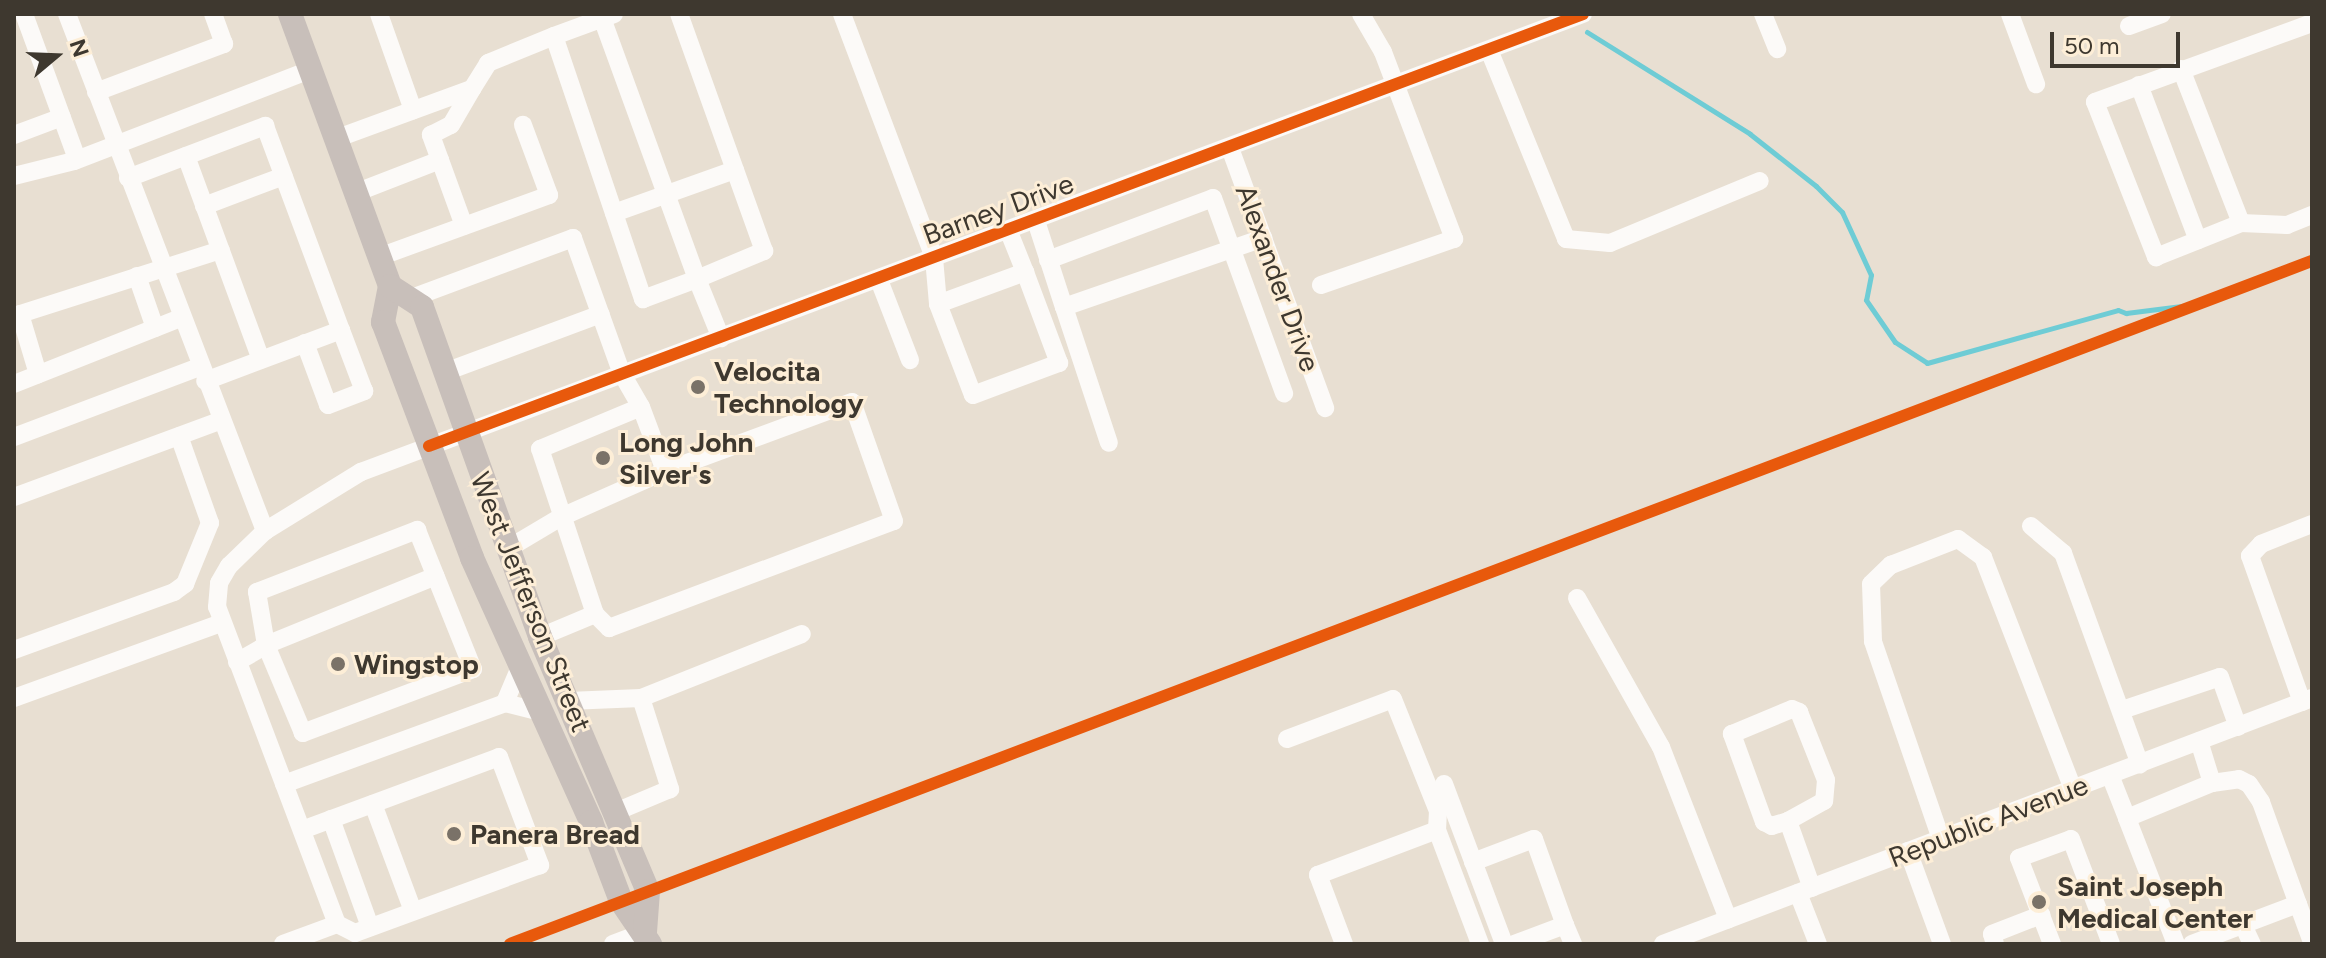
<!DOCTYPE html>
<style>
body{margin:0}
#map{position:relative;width:2326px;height:958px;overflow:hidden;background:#e8dfd2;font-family:Figtree,sans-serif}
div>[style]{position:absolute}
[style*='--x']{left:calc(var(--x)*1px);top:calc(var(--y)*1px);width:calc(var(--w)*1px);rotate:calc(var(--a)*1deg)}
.stream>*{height:5px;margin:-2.5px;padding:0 2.5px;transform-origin:2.5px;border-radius:2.5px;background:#6eccd5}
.minor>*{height:18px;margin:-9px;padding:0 9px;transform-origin:9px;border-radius:9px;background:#fcfaf8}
.major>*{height:24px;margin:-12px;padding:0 12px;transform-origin:12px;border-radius:12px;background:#c8bfba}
.cycleway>*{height:12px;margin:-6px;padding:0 6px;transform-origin:6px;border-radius:6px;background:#e8590c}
.dots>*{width:22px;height:22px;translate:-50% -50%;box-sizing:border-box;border:4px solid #fdeed7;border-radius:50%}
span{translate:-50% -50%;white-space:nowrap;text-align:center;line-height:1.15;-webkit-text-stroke:6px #fdeed7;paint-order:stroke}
.street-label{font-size:28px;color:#3e382f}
.poi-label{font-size:28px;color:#3e382f;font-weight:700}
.left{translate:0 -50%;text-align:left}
.frame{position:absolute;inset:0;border:16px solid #3e382f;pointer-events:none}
.north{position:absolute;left:16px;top:16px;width:80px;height:80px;-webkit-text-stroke:6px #fdeed7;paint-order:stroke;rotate:71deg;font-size:22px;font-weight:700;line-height:32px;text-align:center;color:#3e382f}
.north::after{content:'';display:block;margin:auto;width:28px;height:36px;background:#3e382f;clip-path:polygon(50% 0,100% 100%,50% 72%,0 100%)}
.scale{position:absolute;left:2050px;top:32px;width:130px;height:36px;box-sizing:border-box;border:4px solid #3e382f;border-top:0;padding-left:10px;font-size:24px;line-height:28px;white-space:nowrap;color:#3e382f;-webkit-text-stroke:6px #fdeed7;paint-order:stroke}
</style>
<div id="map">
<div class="stream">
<div style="--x:1587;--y:32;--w:192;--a:32"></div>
<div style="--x:1750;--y:134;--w:84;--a:38.2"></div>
<div style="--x:1816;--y:186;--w:37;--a:45"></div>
<div style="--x:1842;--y:212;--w:69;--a:65.3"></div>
<div style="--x:1871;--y:275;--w:25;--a:101"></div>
<div style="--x:1866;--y:300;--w:51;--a:55.4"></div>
<div style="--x:1895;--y:342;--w:38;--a:33"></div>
<div style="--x:1927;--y:363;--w:198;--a:-15.5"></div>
<div style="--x:2118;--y:310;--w:9;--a:21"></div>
<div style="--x:2126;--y:313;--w:64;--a:-7.1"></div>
</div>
<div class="minor">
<div style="--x:24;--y:14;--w:154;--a:69.9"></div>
<div style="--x:67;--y:14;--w:554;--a:69.04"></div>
<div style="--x:379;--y:14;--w:102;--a:70.5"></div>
<div style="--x:842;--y:14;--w:261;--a:69.3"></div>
<div style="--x:934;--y:258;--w:46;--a:85"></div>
<div style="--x:938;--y:304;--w:93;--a:-20.2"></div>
<div style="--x:1025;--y:272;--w:43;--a:-111.8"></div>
<div style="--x:1763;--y:14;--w:38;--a:68"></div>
<div style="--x:2010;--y:14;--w:75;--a:69.6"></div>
<div style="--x:602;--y:18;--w:278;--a:70"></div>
<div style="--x:697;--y:279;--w:73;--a:-22.7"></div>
<div style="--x:764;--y:251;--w:86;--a:-109.7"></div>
<div style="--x:2312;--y:23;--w:231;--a:160"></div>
<div style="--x:2095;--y:102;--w:167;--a:68.5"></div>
<div style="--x:2156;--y:257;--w:92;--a:-21.8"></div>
<div style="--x:2241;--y:223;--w:46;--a:2.5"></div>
<div style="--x:2287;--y:225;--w:27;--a:-22"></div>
<div style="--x:2129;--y:26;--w:35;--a:-20"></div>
<div style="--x:554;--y:36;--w:64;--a:-20.1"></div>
<div style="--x:1489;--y:50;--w:204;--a:67.8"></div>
<div style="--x:1566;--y:239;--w:44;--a:5.2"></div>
<div style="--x:1610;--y:243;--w:162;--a:-22.5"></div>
<div style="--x:2181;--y:69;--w:165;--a:68.7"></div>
<div style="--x:2139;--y:85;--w:166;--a:69.2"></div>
<div style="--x:96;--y:92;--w:137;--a:-20.6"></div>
<div style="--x:224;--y:44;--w:32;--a:-110"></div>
<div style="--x:14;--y:135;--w:51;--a:-20.6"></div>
<div style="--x:335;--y:139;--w:146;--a:-20.1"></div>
<div style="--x:472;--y:89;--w:31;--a:-58"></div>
<div style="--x:488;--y:63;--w:71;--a:-22.2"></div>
<div style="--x:554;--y:36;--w:278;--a:71.3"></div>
<div style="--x:643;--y:299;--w:58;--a:-20.3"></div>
<div style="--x:697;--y:279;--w:64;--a:67.9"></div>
<div style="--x:1230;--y:148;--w:277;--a:69.9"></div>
<div style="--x:186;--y:156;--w:217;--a:69.8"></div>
<div style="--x:440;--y:160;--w:27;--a:-110"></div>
<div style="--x:431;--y:135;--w:22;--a:-27"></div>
<div style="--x:451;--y:125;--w:42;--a:-59.7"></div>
<div style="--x:14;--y:176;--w:62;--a:-14"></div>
<div style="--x:74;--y:161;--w:253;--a:-21.1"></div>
<div style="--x:128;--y:178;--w:147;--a:-20.8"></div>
<div style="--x:265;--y:126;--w:218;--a:69.6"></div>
<div style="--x:341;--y:330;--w:145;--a:159.4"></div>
<div style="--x:355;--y:193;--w:91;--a:-21.2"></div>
<div style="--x:440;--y:160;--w:70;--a:70"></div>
<div style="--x:204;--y:206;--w:85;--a:-20.6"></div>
<div style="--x:614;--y:213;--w:128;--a:-19.6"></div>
<div style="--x:735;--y:170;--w:166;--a:-109.7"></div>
<div style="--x:1036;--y:221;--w:90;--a:72"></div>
<div style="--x:1064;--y:307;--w:211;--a:-19.1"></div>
<div style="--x:379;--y:257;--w:181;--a:-20"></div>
<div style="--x:549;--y:195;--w:75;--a:-110.4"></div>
<div style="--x:1048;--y:260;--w:176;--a:-20.6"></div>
<div style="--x:1213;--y:198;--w:208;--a:70"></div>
<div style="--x:137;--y:276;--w:55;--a:70.9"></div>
<div style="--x:879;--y:280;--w:86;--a:68.8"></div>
<div style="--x:1321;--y:285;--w:141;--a:-19.1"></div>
<div style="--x:1454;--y:239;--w:200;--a:-110.8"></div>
<div style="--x:1383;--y:52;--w:44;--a:-120.1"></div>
<div style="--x:409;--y:299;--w:175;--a:-20.4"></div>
<div style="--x:573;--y:238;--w:145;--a:70.2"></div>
<div style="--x:622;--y:374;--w:38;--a:60"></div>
<div style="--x:641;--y:407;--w:68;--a:69.4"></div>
<div style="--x:665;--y:471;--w:114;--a:156.1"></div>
<div style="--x:561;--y:517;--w:63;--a:149.3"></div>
<div style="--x:938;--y:304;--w:97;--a:69"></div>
<div style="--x:973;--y:395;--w:92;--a:-20.4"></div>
<div style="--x:1059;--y:363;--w:97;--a:-110.5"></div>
<div style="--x:1064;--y:307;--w:143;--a:71.7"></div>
<div style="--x:20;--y:314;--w:63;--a:73.3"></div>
<div style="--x:14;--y:316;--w:217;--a:-17.7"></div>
<div style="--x:305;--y:343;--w:66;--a:69.6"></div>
<div style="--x:328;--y:405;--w:39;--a:-21"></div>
<div style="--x:364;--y:391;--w:65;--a:-110.7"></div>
<div style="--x:445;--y:372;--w:166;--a:-20.4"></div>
<div style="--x:14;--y:384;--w:180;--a:-21.6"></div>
<div style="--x:14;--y:437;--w:198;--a:-20.7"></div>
<div style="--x:14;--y:497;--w:220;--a:-20.3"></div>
<div style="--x:2031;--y:526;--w:42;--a:40.2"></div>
<div style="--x:2063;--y:553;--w:225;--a:70"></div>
<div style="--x:417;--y:530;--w:150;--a:68.1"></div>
<div style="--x:473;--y:669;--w:182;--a:159.4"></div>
<div style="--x:303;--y:733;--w:95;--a:-112.8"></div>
<div style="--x:266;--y:645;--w:54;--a:-99.6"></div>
<div style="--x:257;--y:592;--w:172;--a:-21.2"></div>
<div style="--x:1577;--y:598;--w:171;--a:60.6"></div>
<div style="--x:1661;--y:747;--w:185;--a:68.7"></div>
<div style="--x:595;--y:614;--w:20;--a:45"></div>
<div style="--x:609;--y:628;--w:304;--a:-20.6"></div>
<div style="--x:894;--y:521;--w:126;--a:-109.4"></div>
<div style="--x:852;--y:402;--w:199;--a:159.7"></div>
<div style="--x:540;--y:637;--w:60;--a:-22.7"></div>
<div style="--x:595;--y:614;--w:174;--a:-108.4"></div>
<div style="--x:540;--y:449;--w:109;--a:-22.6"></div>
<div style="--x:14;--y:650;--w:170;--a:-19.9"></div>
<div style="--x:174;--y:592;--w:14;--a:-36"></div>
<div style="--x:185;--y:584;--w:66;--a:-67.7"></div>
<div style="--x:210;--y:523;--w:92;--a:-109.6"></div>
<div style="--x:237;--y:662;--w:34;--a:-30"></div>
<div style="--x:266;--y:645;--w:183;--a:-22.1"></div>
<div style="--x:520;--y:667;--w:39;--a:113"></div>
<div style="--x:505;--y:703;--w:38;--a:14"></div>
<div style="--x:14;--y:698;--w:220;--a:-19.9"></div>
<div style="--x:641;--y:698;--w:173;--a:-21.7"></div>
<div style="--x:568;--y:701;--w:73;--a:-2.4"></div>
<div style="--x:641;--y:698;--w:96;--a:72.3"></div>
<div style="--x:670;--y:789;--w:56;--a:157.1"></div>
<div style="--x:2302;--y:702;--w:155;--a:-109.6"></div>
<div style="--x:2250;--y:556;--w:16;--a:-47"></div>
<div style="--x:2261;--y:544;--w:55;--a:-21.4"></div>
<div style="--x:2122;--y:710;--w:103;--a:-18.6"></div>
<div style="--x:2220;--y:677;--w:53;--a:70.2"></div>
<div style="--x:1287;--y:739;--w:113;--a:-20.7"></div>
<div style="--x:1393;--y:699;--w:121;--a:68.1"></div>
<div style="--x:1438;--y:811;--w:19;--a:93"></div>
<div style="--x:1437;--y:830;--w:122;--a:69.3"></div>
<div style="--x:2199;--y:741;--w:44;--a:72.8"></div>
<div style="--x:2110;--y:775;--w:46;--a:68.4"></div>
<div style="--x:284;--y:784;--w:235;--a:-20.1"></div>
<div style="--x:1444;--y:784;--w:171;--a:69.4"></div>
<div style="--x:373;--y:804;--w:114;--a:69.5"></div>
<div style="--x:331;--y:819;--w:115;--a:70.1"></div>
<div style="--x:1788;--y:821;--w:17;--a:163"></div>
<div style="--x:1772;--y:826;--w:9;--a:-153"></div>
<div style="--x:1764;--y:822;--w:94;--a:-110"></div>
<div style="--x:1732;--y:734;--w:65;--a:-22.6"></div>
<div style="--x:1792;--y:709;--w:8;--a:23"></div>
<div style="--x:1799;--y:712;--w:73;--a:68.3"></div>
<div style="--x:1826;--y:780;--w:21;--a:95"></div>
<div style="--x:1824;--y:801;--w:41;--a:150.9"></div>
<div style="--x:1788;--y:821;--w:71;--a:70.3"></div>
<div style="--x:302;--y:830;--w:210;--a:-20.3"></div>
<div style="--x:499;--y:757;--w:116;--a:69.2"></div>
<div style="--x:540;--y:865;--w:197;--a:159.8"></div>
<div style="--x:355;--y:933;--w:20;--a:-153"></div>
<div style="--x:1941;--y:839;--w:209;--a:-109"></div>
<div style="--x:1873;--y:641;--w:57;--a:-92"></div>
<div style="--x:1871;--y:584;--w:28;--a:-44"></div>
<div style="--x:1891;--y:565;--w:72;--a:-21.2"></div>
<div style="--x:1958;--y:539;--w:31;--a:36"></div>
<div style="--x:1983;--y:557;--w:249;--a:68.8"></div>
<div style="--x:1908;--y:851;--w:99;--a:69.9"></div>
<div style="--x:1473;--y:862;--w:65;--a:-20.7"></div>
<div style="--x:1534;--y:839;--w:91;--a:70.2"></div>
<div style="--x:1565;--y:925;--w:54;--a:159.6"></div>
<div style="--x:1798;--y:893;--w:55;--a:68.6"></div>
<div style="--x:1565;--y:925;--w:21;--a:67"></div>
<div style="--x:2243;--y:925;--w:21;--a:65"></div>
<div style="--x:283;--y:944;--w:58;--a:-20.3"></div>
<div style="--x:337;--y:924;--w:339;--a:-110.7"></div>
<div style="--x:217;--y:607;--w:24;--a:-85"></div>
<div style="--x:219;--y:583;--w:20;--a:-60"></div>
<div style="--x:229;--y:566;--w:50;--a:-44.2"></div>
<div style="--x:265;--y:531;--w:113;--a:-31.6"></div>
<div style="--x:361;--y:472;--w:1305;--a:-20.55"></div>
<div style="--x:613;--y:944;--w:34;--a:-21"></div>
<div style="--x:1344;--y:944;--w:74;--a:-110.6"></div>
<div style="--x:1318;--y:875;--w:127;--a:-20.7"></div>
<div style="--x:1663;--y:944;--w:694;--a:-20.76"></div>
<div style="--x:1995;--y:944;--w:10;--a:-107"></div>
<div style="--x:1992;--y:934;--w:53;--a:-21.2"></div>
<div style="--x:2052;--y:944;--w:92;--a:-111"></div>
<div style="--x:2019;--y:858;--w:55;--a:-20.1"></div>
<div style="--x:2071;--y:839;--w:112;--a:69.1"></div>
<div style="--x:2176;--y:944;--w:135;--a:-111.3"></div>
<div style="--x:2127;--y:818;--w:92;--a:-22.4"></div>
<div style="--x:2212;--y:783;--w:27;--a:-8"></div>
<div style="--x:2239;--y:779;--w:11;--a:27"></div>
<div style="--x:2249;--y:784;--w:22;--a:56"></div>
<div style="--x:2261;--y:802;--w:109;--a:70.1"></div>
<div style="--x:2192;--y:944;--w:113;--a:-20.7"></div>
<div style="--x:2298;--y:904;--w:40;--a:69.8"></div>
</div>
<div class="major">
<div style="--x:290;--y:14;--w:290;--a:69.8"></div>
<div style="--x:390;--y:286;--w:37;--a:101"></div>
<div style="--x:383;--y:322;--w:252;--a:69.3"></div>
<div style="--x:472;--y:558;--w:290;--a:65.7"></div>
<div style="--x:591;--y:822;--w:85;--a:69.2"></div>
<div style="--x:621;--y:901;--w:52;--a:56"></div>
<div style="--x:390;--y:286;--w:38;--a:33"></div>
<div style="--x:422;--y:307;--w:350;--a:70.3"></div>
<div style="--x:540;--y:637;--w:276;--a:67"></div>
<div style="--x:648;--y:891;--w:41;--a:94.2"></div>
</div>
<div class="cycleway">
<div style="--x:429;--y:446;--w:1232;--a:-20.52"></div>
<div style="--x:510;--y:944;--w:1927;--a:-20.76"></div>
</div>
<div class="dots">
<div style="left:698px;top:387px;background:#7a7268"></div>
<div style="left:603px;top:458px;background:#7a7268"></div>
<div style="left:338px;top:664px;background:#7a7268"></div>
<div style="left:454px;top:834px;background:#7a7268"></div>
<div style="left:2039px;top:902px;background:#7a7268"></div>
</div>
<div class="street-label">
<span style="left:998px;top:209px;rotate:-20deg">Barney Drive</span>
<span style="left:1278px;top:278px;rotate:70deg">Alexander Drive</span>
<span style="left:531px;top:602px;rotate:68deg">West Jefferson Street</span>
<span style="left:1988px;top:821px;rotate:-21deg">Republic Avenue</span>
</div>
<div class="poi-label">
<span class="left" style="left:714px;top:387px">Velocita<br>Technology</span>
<span class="left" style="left:619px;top:458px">Long John<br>Silver's</span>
<span class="left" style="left:354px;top:664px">Wingstop</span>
<span class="left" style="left:470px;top:834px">Panera Bread</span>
<span class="left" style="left:2057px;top:902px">Saint Joseph<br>Medical Center</span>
</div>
<div class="frame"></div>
<div class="north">N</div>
<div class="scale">50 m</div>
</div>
